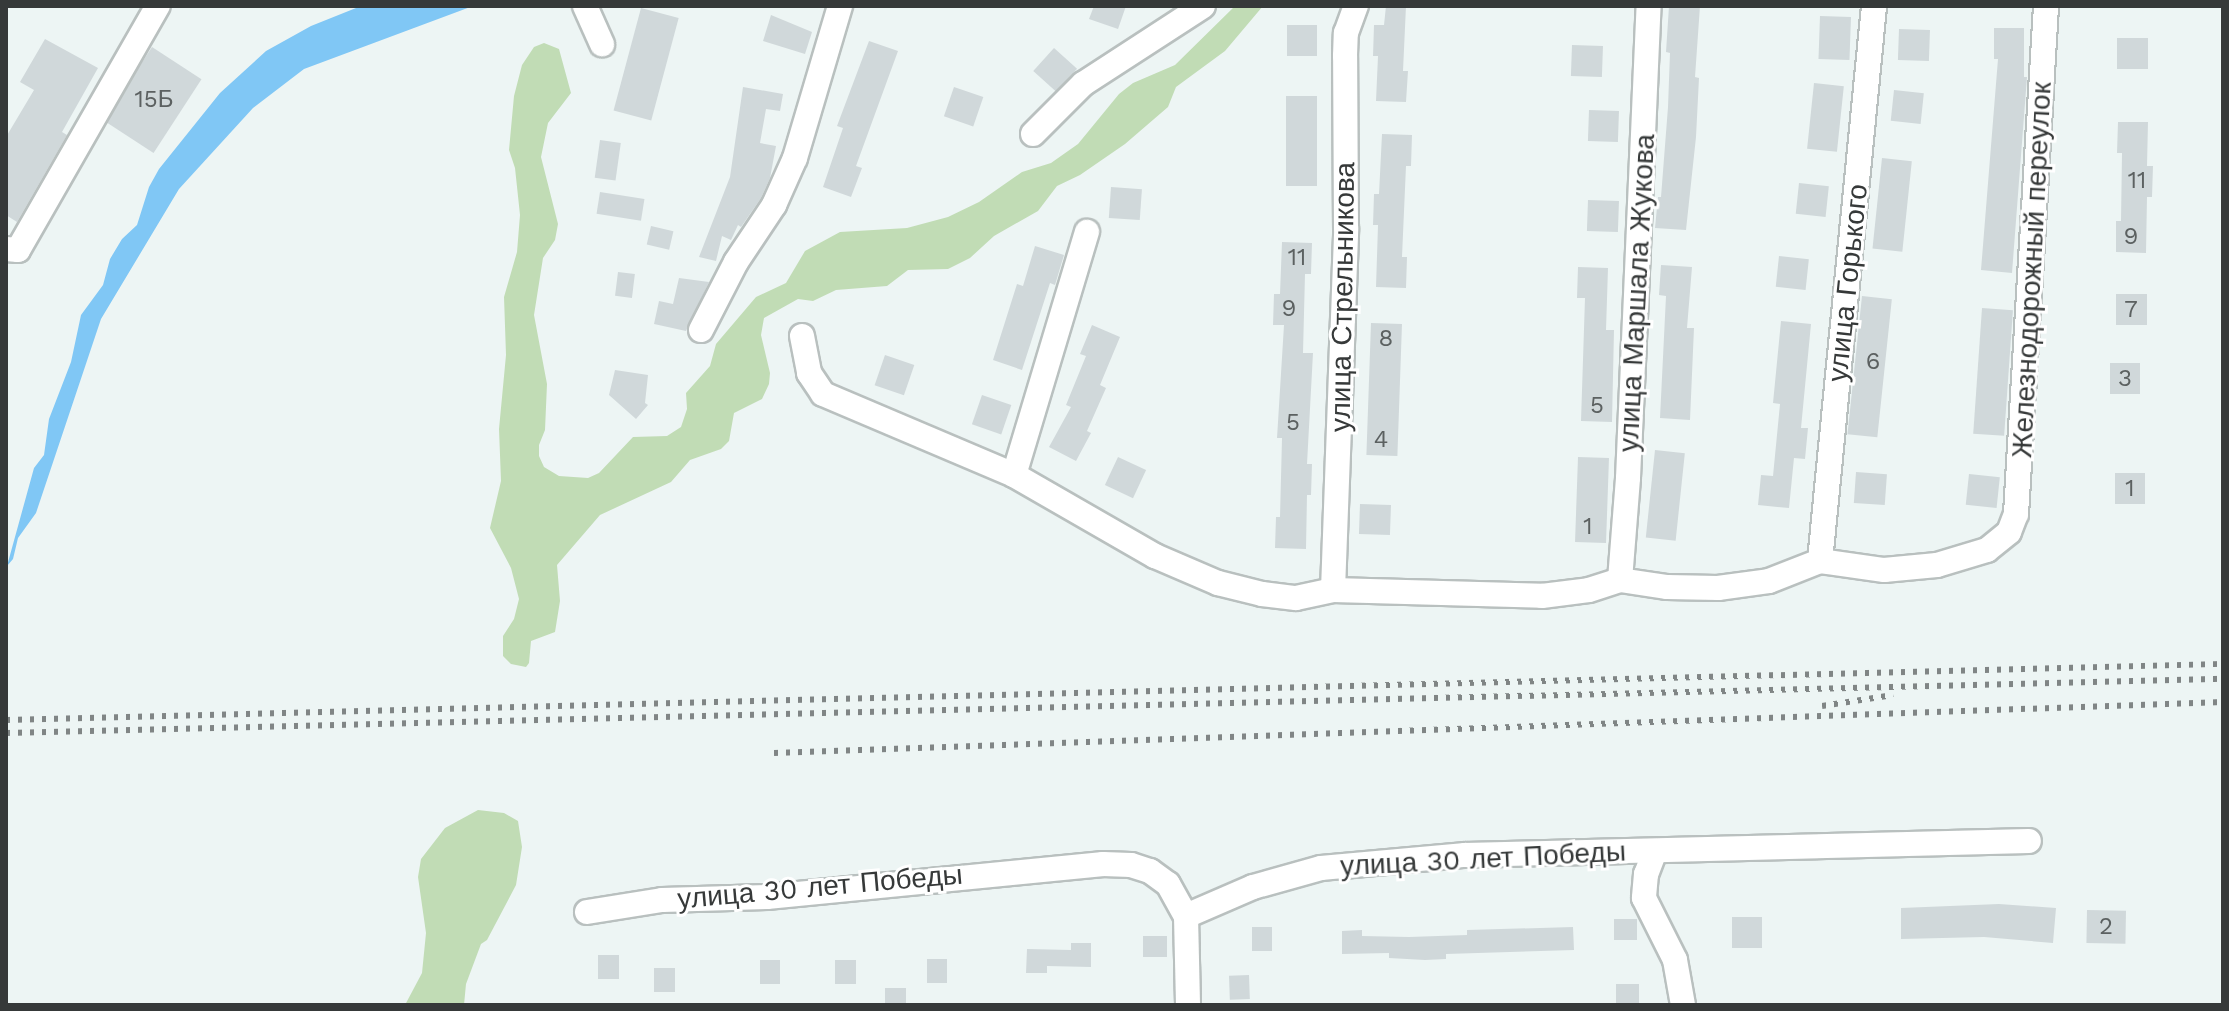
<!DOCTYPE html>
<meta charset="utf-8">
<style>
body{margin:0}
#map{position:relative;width:2229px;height:1011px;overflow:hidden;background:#edf5f4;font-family:"Work Sans",sans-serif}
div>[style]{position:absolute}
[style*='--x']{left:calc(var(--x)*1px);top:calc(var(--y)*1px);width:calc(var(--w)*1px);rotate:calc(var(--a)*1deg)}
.green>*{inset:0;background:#c1dcb5}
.water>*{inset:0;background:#80c7f5}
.building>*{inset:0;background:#d0d8da;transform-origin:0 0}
.roads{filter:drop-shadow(2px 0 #b9c0bf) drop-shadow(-2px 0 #b9c0bf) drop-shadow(0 2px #b9c0bf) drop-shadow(0 -2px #b9c0bf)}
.minor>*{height:24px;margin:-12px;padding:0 12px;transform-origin:12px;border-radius:12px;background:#fff}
.rail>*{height:6px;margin-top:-3px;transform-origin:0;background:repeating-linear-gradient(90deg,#808585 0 4px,transparent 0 12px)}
span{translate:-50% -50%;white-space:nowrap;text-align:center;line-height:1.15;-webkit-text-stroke:6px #fff;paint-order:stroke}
.number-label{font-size:24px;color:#5c6161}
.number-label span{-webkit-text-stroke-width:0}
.street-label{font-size:28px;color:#363939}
.frame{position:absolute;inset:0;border:8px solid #363939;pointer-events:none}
</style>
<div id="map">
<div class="green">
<div style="clip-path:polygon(1235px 6px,1263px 6px,1225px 51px,1176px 87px,1168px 107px,1125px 144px,1080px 175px,1057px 186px,1038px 211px,994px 236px,970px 258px,948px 269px,908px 270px,887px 286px,836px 290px,813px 301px,798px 299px,764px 318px,761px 335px,770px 373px,769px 384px,762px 399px,734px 413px,729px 441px,721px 449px,690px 460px,671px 482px,600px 515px,557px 565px,560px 601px,555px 632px,531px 641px,529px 663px,526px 667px,511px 664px,503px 656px,503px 636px,514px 619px,519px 599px,511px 568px,490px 528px,501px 481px,499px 429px,506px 355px,504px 297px,517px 252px,520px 215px,515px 168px,509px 150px,514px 96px,522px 65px,534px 47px,544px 43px,559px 49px,571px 93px,548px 123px,541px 157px,558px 224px,555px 240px,543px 258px,534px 315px,547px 384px,545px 430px,539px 445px,539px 456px,544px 467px,559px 476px,588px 478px,599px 473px,633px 437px,667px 436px,681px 427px,687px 409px,686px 393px,710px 366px,716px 344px,756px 297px,786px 283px,805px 251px,840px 232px,907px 228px,948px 217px,979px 202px,1022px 172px,1051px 163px,1078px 144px,1119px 94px,1133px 83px,1175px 65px)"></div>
<div style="clip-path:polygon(478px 810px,504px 813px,518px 821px,522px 847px,516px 885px,487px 940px,481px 944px,466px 984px,464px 1005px,405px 1005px,422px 973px,426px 933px,418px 877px,421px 859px,445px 828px)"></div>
</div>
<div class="water">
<div style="clip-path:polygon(361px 6px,473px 6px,304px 69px,253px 108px,179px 189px,101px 319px,36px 513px,18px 538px,13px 559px,7px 566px,34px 468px,44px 455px,49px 419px,71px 362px,81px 315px,103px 285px,110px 259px,122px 239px,137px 225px,149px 187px,159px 169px,220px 93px,266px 51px,311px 26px)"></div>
</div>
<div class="building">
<div style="clip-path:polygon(1094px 6px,1126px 6px,1118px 29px,1089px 19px)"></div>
<div style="clip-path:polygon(1386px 6px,1406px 6px,1403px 71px,1408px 71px,1406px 102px,1376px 101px,1378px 56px,1373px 56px,1374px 25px,1384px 25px)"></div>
<div style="clip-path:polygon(1669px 6px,1700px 6px,1695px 77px,1699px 78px,1696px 137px,1686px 230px,1655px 228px,1658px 197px,1661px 197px,1668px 107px,1670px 53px,1666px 52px)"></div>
<div style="left:641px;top:8px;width:39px;height:106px;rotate:15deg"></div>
<div style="clip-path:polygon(771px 15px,812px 32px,805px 54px,763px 41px)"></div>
<div style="left:1820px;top:16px;width:31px;height:43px;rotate:2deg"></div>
<div style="left:1287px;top:25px;width:30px;height:31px"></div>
<div style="clip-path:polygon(1994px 28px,2024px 28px,2024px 77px,2027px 77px,2012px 273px,1981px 270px,1998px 59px,1994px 59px)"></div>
<div style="left:1899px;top:29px;width:31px;height:31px;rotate:2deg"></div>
<div style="left:2117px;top:38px;width:31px;height:31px"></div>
<div style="clip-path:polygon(45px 39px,98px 68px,62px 132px,67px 135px,17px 222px,6px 215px,6px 137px,34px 90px,20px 82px)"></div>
<div style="clip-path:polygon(869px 41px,898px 51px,856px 166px,862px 168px,851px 197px,823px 187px,843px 128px,837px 126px)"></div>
<div style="left:1572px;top:45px;width:31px;height:31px;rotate:2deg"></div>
<div style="left:152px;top:47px;width:59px;height:88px;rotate:33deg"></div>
<div style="left:1054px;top:48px;width:31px;height:31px;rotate:42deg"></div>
<div style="left:1814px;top:83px;width:30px;height:66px;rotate:6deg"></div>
<div style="clip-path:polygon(743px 87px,783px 94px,780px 111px,766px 109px,760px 143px,776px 146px,770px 178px,761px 198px,741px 227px,738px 225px,731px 240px,722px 236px,716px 261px,699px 257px,730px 177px)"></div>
<div style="left:954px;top:87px;width:31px;height:31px;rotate:19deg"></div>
<div style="left:1894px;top:90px;width:30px;height:31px;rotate:6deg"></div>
<div style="left:1286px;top:96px;width:31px;height:90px"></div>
<div style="left:1589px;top:110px;width:30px;height:31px;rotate:2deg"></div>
<div style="clip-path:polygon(2118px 122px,2148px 122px,2147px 166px,2153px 166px,2152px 197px,2147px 197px,2146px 253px,2116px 252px,2116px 221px,2121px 221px,2122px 153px,2117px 153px)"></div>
<div style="clip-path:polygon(1382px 134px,1412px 135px,1411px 166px,1406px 166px,1402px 257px,1407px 257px,1406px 288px,1376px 287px,1378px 225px,1373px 225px,1374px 194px,1379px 194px)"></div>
<div style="left:600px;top:140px;width:21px;height:38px;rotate:8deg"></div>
<div style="left:1882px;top:158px;width:30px;height:91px;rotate:6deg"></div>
<div style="left:1799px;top:183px;width:30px;height:31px;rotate:6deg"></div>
<div style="left:1111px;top:187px;width:31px;height:31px;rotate:4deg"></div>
<div style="left:600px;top:192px;width:45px;height:22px;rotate:9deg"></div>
<div style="left:1588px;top:200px;width:31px;height:31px;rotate:2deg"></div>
<div style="left:651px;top:226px;width:23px;height:19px;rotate:13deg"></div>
<div style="clip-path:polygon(1282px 242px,1312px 243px,1311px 274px,1305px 274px,1303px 353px,1313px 353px,1307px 464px,1312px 464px,1311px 495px,1307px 495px,1306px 549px,1275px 548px,1276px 517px,1280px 517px,1282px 438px,1277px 438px,1284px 325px,1273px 325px,1274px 294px,1280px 294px)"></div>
<div style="clip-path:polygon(1035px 246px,1064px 255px,1055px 285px,1050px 283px,1022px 370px,993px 360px,1017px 284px,1023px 286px)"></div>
<div style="left:1779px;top:256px;width:30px;height:31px;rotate:6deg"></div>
<div style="clip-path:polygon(1661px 265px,1692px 267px,1687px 328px,1694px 328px,1690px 420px,1660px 418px,1666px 296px,1659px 295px)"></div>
<div style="clip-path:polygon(1578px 267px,1608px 268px,1606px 330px,1614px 330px,1612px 422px,1581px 421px,1585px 298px,1577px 298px)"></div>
<div style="left:618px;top:272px;width:17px;height:24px;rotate:7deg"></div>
<div style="clip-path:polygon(679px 278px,709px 282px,686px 331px,654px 324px,659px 301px,673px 304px)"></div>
<div style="left:2116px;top:294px;width:31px;height:31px"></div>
<div style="left:1862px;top:296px;width:30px;height:139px;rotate:6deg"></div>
<div style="left:1982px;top:308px;width:31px;height:126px;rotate:4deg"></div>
<div style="clip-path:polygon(1781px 321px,1811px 324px,1801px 428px,1808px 428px,1805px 459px,1794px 458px,1789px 508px,1758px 505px,1761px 475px,1773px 476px,1780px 404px,1773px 403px)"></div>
<div style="left:1371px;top:323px;width:31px;height:132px;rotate:2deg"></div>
<div style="clip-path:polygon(1092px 325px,1120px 337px,1100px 385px,1106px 388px,1087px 431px,1091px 433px,1076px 461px,1049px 447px,1071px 407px,1066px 405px,1086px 356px,1080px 354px)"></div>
<div style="left:885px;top:355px;width:31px;height:32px;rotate:19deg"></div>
<div style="left:2110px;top:363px;width:30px;height:31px"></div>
<div style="clip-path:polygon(615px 370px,648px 375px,645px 403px,648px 405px,636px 419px,609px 395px)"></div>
<div style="left:982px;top:395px;width:31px;height:31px;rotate:19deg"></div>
<div style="left:1655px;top:450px;width:30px;height:88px;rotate:6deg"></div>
<div style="left:1118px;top:457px;width:31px;height:31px;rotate:25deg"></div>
<div style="left:1578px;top:457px;width:31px;height:85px;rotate:2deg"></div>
<div style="left:1856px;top:472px;width:31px;height:31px;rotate:4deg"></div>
<div style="left:2115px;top:473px;width:30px;height:31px"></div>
<div style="left:1969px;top:474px;width:31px;height:31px;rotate:6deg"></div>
<div style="left:1360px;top:504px;width:31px;height:30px;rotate:2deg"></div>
<div style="clip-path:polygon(1999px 904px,2056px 908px,2053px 943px,1984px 937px,1901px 939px,1901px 908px)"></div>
<div style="left:2087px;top:910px;width:39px;height:33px;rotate:1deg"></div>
<div style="left:1762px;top:917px;width:31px;height:30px;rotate:90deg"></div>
<div style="left:1614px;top:919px;width:23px;height:21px"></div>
<div style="left:1252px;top:927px;width:20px;height:24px"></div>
<div style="clip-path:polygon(1573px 927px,1574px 950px,1446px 954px,1446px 959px,1425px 960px,1389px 958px,1389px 953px,1342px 954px,1342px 931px,1362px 930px,1362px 936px,1409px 937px,1467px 935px,1467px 930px)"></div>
<div style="left:1143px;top:936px;width:24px;height:21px"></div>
<div style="clip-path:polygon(1071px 943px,1091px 943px,1091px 967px,1047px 966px,1047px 973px,1026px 973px,1027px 949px,1071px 950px)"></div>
<div style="left:619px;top:955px;width:24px;height:21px;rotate:90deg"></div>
<div style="left:927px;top:959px;width:20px;height:24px"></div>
<div style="left:760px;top:960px;width:20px;height:24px"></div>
<div style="left:856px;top:960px;width:24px;height:21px;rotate:90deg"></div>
<div style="left:654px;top:968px;width:21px;height:24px"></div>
<div style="left:1249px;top:975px;width:24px;height:20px;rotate:88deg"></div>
<div style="left:1616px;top:984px;width:23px;height:20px"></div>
<div style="left:906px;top:988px;width:17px;height:21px;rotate:90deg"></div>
</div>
<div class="roads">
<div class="minor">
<div style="--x:585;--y:6;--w:42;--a:65.9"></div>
<div style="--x:1033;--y:134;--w:71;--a:-45"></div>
<div style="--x:1083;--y:84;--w:143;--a:-33"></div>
<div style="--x:6;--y:249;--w:12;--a:5"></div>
<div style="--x:18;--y:250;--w:281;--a:-60.2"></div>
<div style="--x:701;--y:330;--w:76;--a:-62.8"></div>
<div style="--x:736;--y:262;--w:69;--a:-56.3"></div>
<div style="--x:774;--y:205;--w:51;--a:-65.9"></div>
<div style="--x:795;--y:158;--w:159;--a:-73.5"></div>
<div style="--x:802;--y:336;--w:38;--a:79"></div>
<div style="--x:809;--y:373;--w:25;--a:56"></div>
<div style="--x:823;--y:394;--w:207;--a:23"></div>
<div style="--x:1014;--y:475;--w:163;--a:29.9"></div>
<div style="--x:1155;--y:556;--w:69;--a:23.2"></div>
<div style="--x:1218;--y:583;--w:45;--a:14"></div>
<div style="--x:1262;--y:594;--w:34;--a:7"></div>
<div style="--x:1296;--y:598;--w:38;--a:-12"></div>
<div style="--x:1333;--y:590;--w:209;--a:1.6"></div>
<div style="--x:1542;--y:596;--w:47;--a:-7.3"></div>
<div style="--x:1589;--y:590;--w:33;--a:-18"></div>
<div style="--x:1620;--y:580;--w:48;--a:8.5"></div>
<div style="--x:1667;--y:587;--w:51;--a:1.1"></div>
<div style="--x:1718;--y:588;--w:51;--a:-7.8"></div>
<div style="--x:1769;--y:581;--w:55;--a:-21.4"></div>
<div style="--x:1820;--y:561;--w:65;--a:8"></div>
<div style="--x:1884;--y:570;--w:53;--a:-5.4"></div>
<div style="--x:1937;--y:565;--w:52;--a:-16.7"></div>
<div style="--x:1987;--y:550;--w:28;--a:-39"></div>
<div style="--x:2009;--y:532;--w:19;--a:-69"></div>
<div style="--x:2016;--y:514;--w:509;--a:-86.62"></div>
<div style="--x:1014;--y:475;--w:254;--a:-73.3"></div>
<div style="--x:1820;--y:561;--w:558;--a:-84.44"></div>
<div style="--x:1620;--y:580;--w:102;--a:-85.5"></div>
<div style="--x:1628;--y:478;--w:472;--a:-87.5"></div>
<div style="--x:1333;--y:590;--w:362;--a:-87.9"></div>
<div style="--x:1346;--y:228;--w:172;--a:-90.3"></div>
<div style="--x:1345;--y:56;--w:23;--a:-88"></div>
<div style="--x:1346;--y:33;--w:29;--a:-70"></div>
<div style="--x:1655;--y:851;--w:25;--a:111"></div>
<div style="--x:1646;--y:874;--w:24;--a:95"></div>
<div style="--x:1644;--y:898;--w:69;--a:63.4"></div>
<div style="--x:1675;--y:960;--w:46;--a:79.9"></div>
<div style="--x:587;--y:912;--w:76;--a:-9.1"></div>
<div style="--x:662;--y:900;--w:105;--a:-1.6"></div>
<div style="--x:767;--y:897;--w:338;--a:-5.6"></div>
<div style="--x:1103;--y:864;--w:28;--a:2"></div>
<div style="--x:1131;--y:865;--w:20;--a:18"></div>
<div style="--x:1150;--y:871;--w:22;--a:36"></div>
<div style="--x:1168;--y:884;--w:37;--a:61"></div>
<div style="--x:1186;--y:916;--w:73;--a:-23.4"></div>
<div style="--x:1253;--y:887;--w:71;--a:-15.6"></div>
<div style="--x:1321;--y:868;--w:145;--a:-5.2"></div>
<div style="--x:1465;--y:855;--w:564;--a:-1.42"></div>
<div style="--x:1186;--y:916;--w:89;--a:88.7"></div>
</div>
</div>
<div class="rail">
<div style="--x:1822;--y:706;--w:72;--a:-8.8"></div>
<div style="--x:6;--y:720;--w:2218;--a:-1.45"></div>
<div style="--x:6;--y:733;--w:2218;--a:-1.4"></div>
<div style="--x:774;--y:753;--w:1450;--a:-2.02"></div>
</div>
<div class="number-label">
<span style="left:154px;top:100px">15Б</span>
<span style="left:2137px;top:181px">11</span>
<span style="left:2131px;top:237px">9</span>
<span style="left:1297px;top:258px">11</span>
<span style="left:1289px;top:309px">9</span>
<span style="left:2131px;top:310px">7</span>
<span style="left:1386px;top:339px">8</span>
<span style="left:1873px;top:362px">6</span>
<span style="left:2125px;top:379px">3</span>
<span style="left:1597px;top:406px">5</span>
<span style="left:1293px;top:423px">5</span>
<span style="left:1381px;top:440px">4</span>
<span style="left:2130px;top:489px">1</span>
<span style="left:1588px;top:527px">1</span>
<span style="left:2106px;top:927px">2</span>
</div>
<div class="street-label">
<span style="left:2032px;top:270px;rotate:-87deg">Железнодорожный переулок</span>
<span style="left:1848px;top:283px;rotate:-84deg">улица Горького</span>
<span style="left:1637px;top:293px;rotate:-87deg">улица Маршала Жукова</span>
<span style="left:1343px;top:297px;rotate:-89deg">улица Стрельникова</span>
<span style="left:1483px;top:859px;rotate:-3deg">улица 30 лет Победы</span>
<span style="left:820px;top:887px;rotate:-5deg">улица 30 лет Победы</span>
</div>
<div class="frame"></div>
</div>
